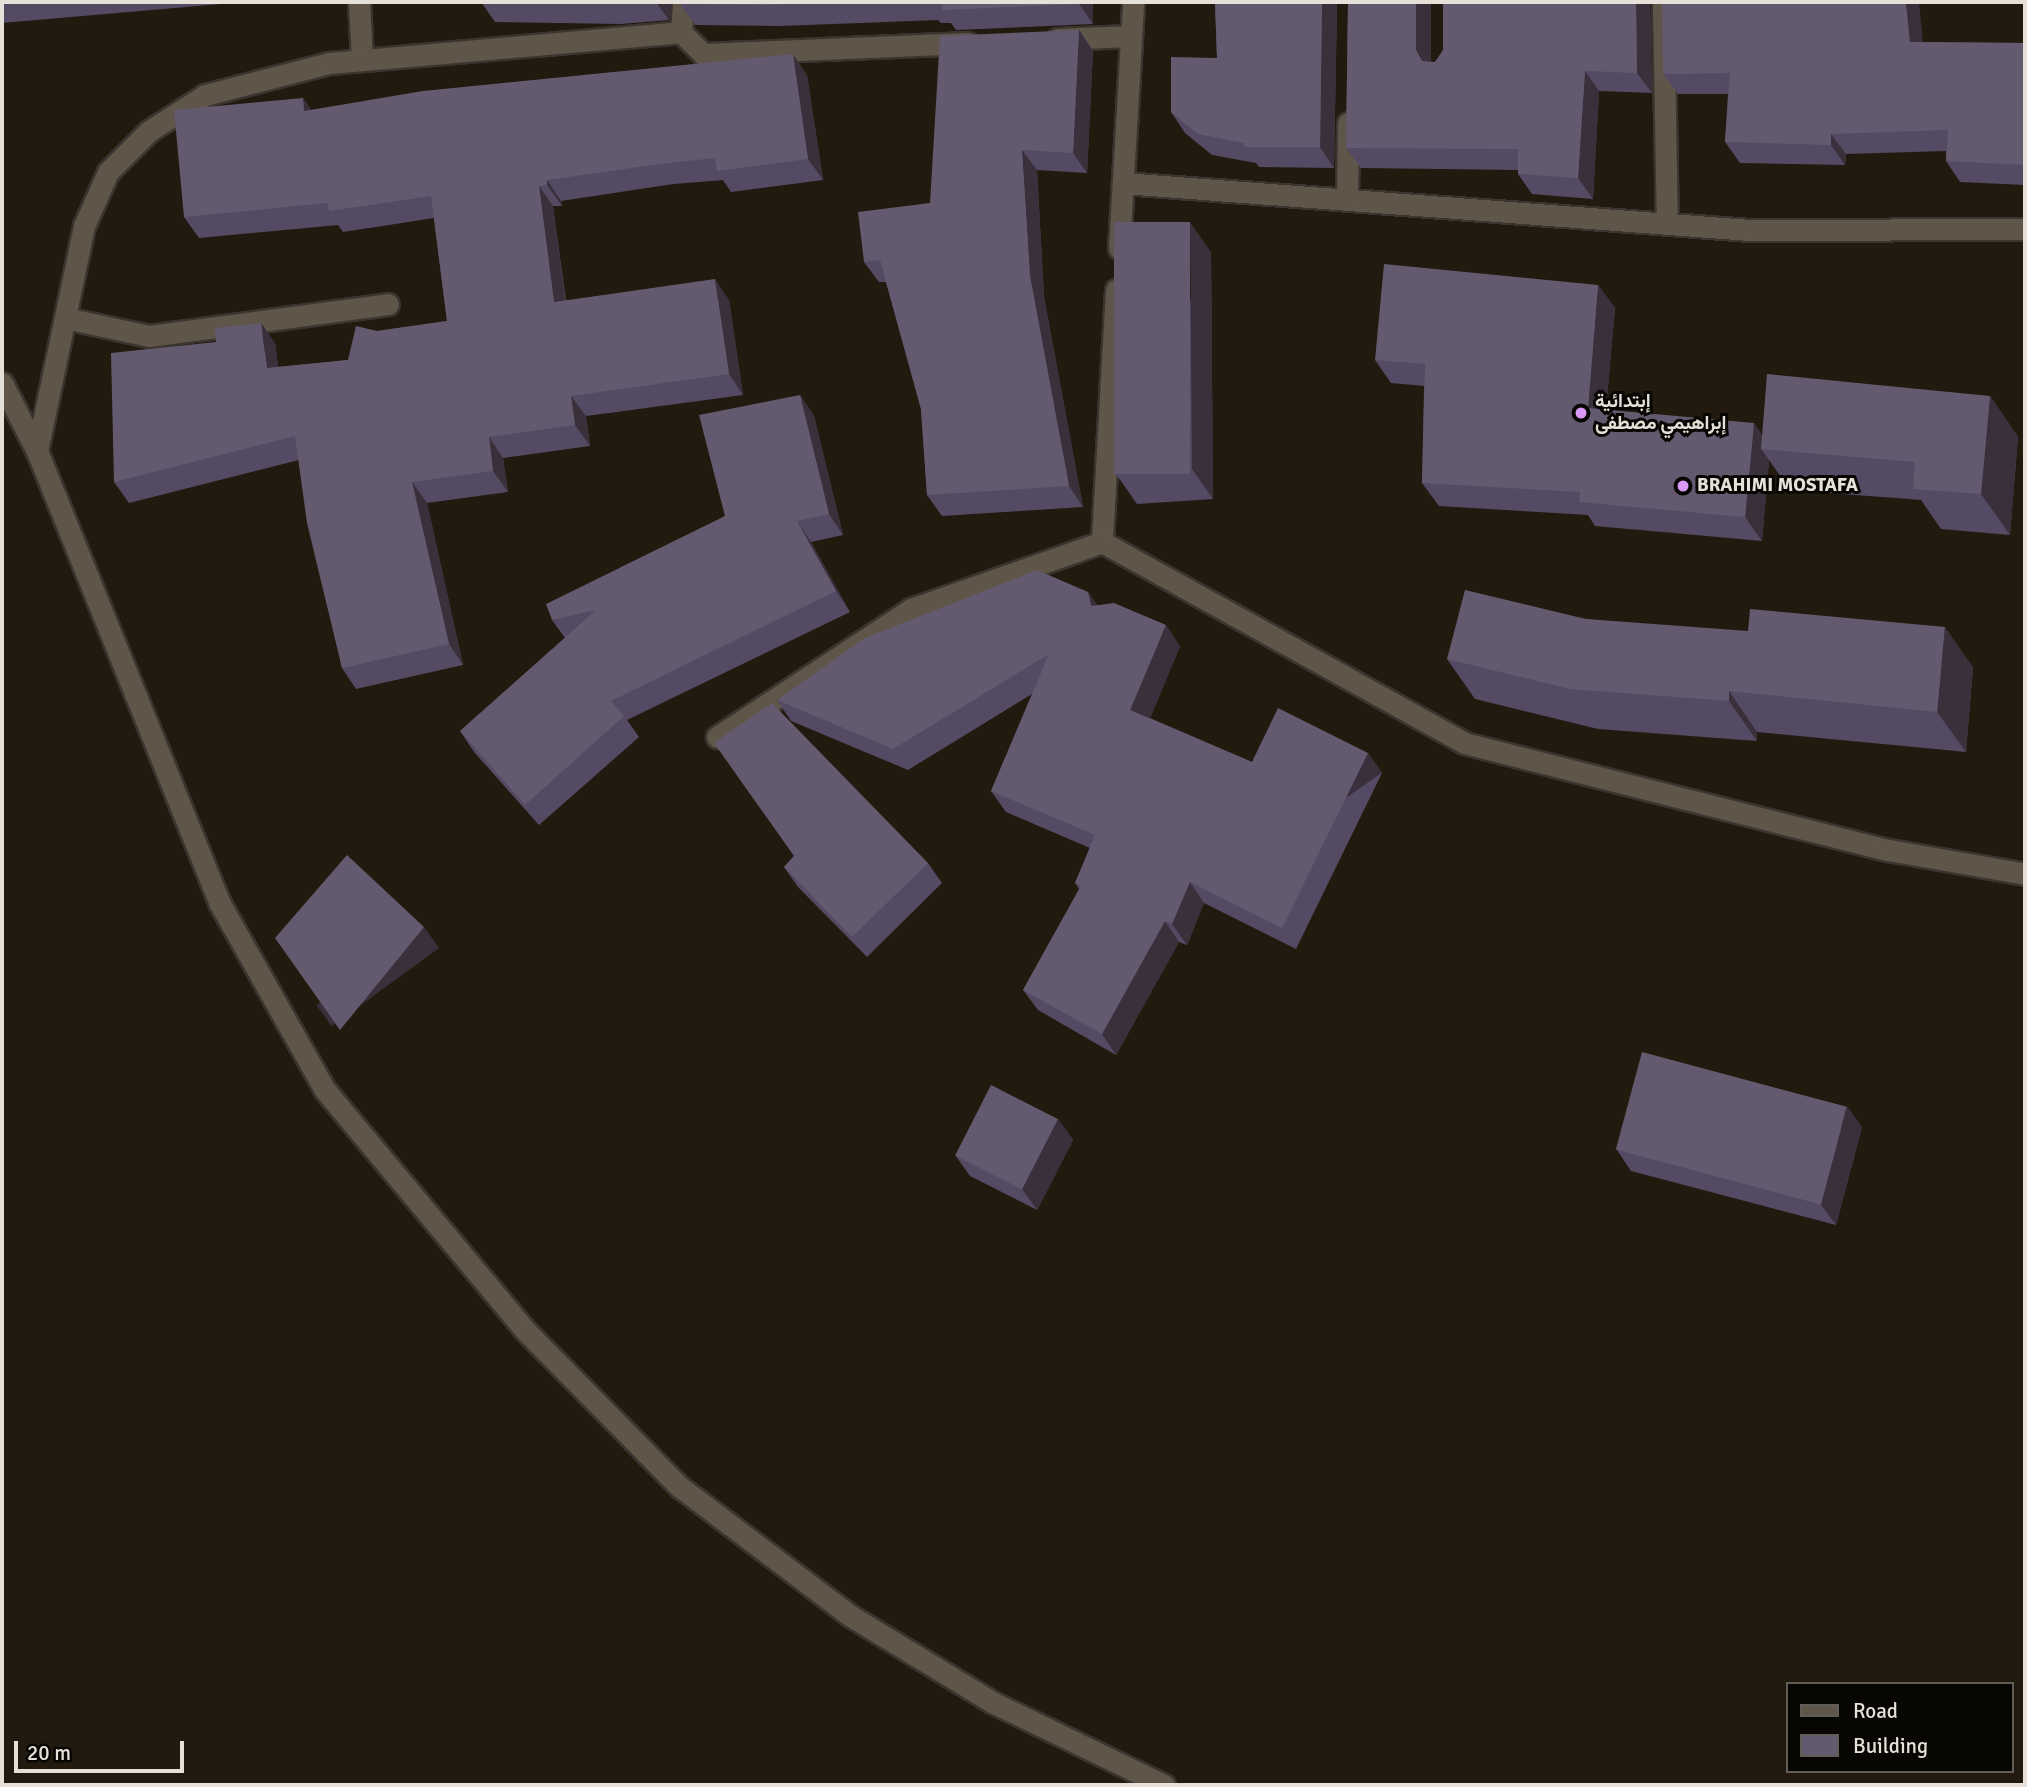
<!DOCTYPE html>
<meta charset="utf-8">
<style>
body{margin:0}
#map{position:relative;width:2027px;height:1787px;overflow:hidden;background:#221a0e;font-family:Signika,Vazirmatn,sans-serif}
div>[style]{position:absolute}
[style*='--x']{left:calc(var(--x)*1px);top:calc(var(--y)*1px);width:calc(var(--w)*1px);rotate:calc(var(--a)*1deg)}
.roads{filter:drop-shadow(2px 0 #3b3530) drop-shadow(-2px 0 #3b3530) drop-shadow(0 2px #3b3530) drop-shadow(0 -2px #3b3530)}
.minor>*{height:21px;margin:-10.5px;padding:0 10.5px;transform-origin:10.5px;border-radius:10.5px;background:#5f5548}
.wall>*{inset:0;background:#544a63}
.shaded-wall>*{inset:0;background:#39303c;transform-origin:0 0}
.building>*{inset:0;background:#645a6f;transform-origin:0 0}
.dots>*{width:19px;height:19px;translate:-50% -50%;box-sizing:border-box;border:4px solid #080603;border-radius:50%}
span{translate:-50% -50%;white-space:nowrap;text-align:center;line-height:1.15;-webkit-text-stroke:6px #080603;paint-order:stroke}
.poi-label{font-size:19px;color:#e5e0d8;font-weight:700}
.left{translate:0 -50%;text-align:left}
.frame{position:absolute;inset:0;border:4px solid #e5e0d8;pointer-events:none}
.legend{position:absolute;left:1786px;top:1682px;width:228px;height:91px;box-sizing:border-box;background:#080603;border:2px solid #605d58;margin:0;padding:9px 12px;list-style:none;font-size:21px;color:#e5e0d8}
.legend li{display:flex;align-items:center;gap:14px;height:35px}
.legend b{width:35px;border:2px solid #605d58}
.scale{position:absolute;left:14px;top:1741px;width:170px;height:32px;box-sizing:border-box;border:4px solid #e5e0d8;border-top:0;padding-left:9px;font-size:21px;line-height:24px;white-space:nowrap;color:#e5e0d8;-webkit-text-stroke:5px #080603;paint-order:stroke}
</style>
<div id="map">
<div class="roads">
<div class="minor">
<div style="--x:359;--y:2;--w:58;--a:87"></div>
<div style="--x:1663;--y:2;--w:222;--a:89"></div>
<div style="--x:681;--y:32;--w:31;--a:45"></div>
<div style="--x:703;--y:54;--w:265;--a:-2.4"></div>
<div style="--x:1057;--y:39;--w:74;--a:-2.3"></div>
<div style="--x:1123;--y:183;--w:628;--a:4.29"></div>
<div style="--x:1749;--y:230;--w:276;--a:-0.2"></div>
<div style="--x:1347;--y:199;--w:76;--a:-89.2"></div>
<div style="--x:1119;--y:248;--w:246;--a:-86.7"></div>
<div style="--x:1116;--y:290;--w:252;--a:93.2"></div>
<div style="--x:1102;--y:542;--w:414;--a:29"></div>
<div style="--x:1464;--y:743;--w:437;--a:14.2"></div>
<div style="--x:1888;--y:850;--w:139;--a:9.9"></div>
<div style="--x:65;--y:318;--w:86;--a:12.1"></div>
<div style="--x:149;--y:336;--w:241;--a:-7.6"></div>
<div style="--x:2;--y:383;--w:76;--a:62.8"></div>
<div style="--x:37;--y:451;--w:486;--a:68"></div>
<div style="--x:219;--y:902;--w:216;--a:60.6"></div>
<div style="--x:325;--y:1090;--w:311;--a:50.2"></div>
<div style="--x:524;--y:1329;--w:222;--a:45.4"></div>
<div style="--x:680;--y:1487;--w:212;--a:37.1"></div>
<div style="--x:849;--y:1615;--w:167;--a:31.3"></div>
<div style="--x:992;--y:1702;--w:191;--a:25.8"></div>
<div style="--x:37;--y:451;--w:230;--a:-78.2"></div>
<div style="--x:84;--y:226;--w:59;--a:-66"></div>
<div style="--x:108;--y:172;--w:58;--a:-45"></div>
<div style="--x:149;--y:131;--w:67;--a:-32.7"></div>
<div style="--x:205;--y:95;--w:128;--a:-14.5"></div>
<div style="--x:329;--y:63;--w:353;--a:-5"></div>
<div style="--x:681;--y:32;--w:30;--a:-86"></div>
<div style="--x:717;--y:737;--w:232;--a:-33.4"></div>
<div style="--x:911;--y:609;--w:202;--a:-19.3"></div>
</div>
</div>
<div class="wall">
<div style="clip-path:polygon(2px 2px,244px 2px,2px 23px)"></div>
<div style="clip-path:polygon(481px 2px,671px 2px,669px 20px,621px 24px,495px 22px)"></div>
<div style="clip-path:polygon(680px 2px,1093px 2px,1093px 24px,956px 30px,951px 23px,941px 23px,938px 20px,781px 26px,695px 25px,680px 4px)"></div>
<div style="clip-path:polygon(1215px 2px,1337px 2px,1334px 168px,1259px 167px,1256px 163px,1212px 155px,1185px 133px,1171px 112px,1217px 58px)"></div>
<div style="clip-path:polygon(1348px 2px,1431px 2px,1431px 62px,1435px 62px,1650px 2px,1652px 93px,1599px 91px,1593px 199px,1532px 194px,1518px 174px,1518px 170px,1361px 168px,1346px 148px)"></div>
<div style="clip-path:polygon(1079px 30px,1093px 51px,1087px 173px,1037px 170px,1044px 297px,1083px 507px,942px 516px,927px 495px,921px 409px,886px 282px,879px 282px,864px 262px,930px 203px)"></div>
<div style="clip-path:polygon(1923px 42px,2025px 43px,2025px 185px,1960px 182px,1946px 161px,1946px 151px,1846px 154px,1845px 165px,1740px 163px,1725px 142px,1728px 94px,1678px 94px,1663px 74px)"></div>
<div style="clip-path:polygon(807px 75px,823px 180px,731px 192px,723px 180px,674px 184px,561px 201px,562px 206px,553px 206px,566px 301px,729px 300px,743px 395px,586px 416px,590px 446px,503px 458px,508px 492px,427px 503px,463px 665px,356px 689px,342px 668px,299px 460px,129px 503px,114px 482px,275px 343px,278px 367px,348px 360px,377px 331px,447px 321px,434px 218px,343px 232px,338px 225px,199px 238px,184px 217px,303px 98px,311px 110px)"></div>
<div style="clip-path:polygon(1211px 252px,1213px 499px,1137px 504px,1116px 474px)"></div>
<div style="clip-path:polygon(1598px 285px,1615px 308px,1606px 409px,1762px 435px,1990px 396px,2018px 437px,2010px 535px,1941px 529px,1921px 500px,1790px 490px,1769px 460px,1762px 541px,1595px 526px,1588px 515px,1439px 506px,1422px 483px,1424px 386px,1391px 383px,1375px 360px)"></div>
<div style="clip-path:polygon(800px 395px,814px 416px,843px 535px,811px 542px,850px 612px,627px 720px,639px 737px,539px 825px,474px 752px,460px 731px,565px 638px,552px 620px,725px 516px)"></div>
<div style="clip-path:polygon(1088px 592px,1097px 605px,1180px 646px,1150px 718px,1252px 762px,1368px 753px,1382px 773px,1296px 949px,1204px 903px,1187px 945px,1179px 942px,1116px 1055px,1038px 1010px,1023px 990px,1079px 889px,1075px 883px,1090px 848px,1006px 812px,991px 791px,1032px 694px,908px 770px,791px 721px,777px 700px)"></div>
<div style="clip-path:polygon(1586px 619px,1973px 667px,1966px 752px,1757px 732px,1757px 741px,1598px 729px,1475px 699px,1447px 659px)"></div>
<div style="clip-path:polygon(794px 856px,928px 863px,942px 883px,867px 957px,798px 887px,784px 867px)"></div>
<div style="clip-path:polygon(1058px 1119px,1073px 1140px,1037px 1210px,970px 1176px,955px 1155px)"></div>
<div style="clip-path:polygon(1862px 1127px,1836px 1225px,1631px 1171px,1617px 1150px)"></div>
</div>
<div class="shaded-wall">
<div style="clip-path:polygon(656px 2px,671px 2px,669px 20px)"></div>
<div style="clip-path:polygon(1079px 2px,1093px 2px,1093px 24px,1079px 4px)"></div>
<div style="clip-path:polygon(1322px 2px,1337px 2px,1334px 168px,1320px 147px)"></div>
<div style="clip-path:polygon(1416px 2px,1431px 2px,1431px 71px,1422px 61px,1416px 50px)"></div>
<div style="clip-path:polygon(1636px 2px,1650px 2px,1652px 93px,1637px 73px)"></div>
<div style="clip-path:polygon(1906px 2px,1919px 2px,1925px 63px,1910px 42px)"></div>
<div style="clip-path:polygon(1079px 30px,1093px 51px,1087px 173px,1073px 153px)"></div>
<div style="clip-path:polygon(793px 54px,807px 75px,823px 180px,808px 159px)"></div>
<div style="clip-path:polygon(1585px 71px,1599px 91px,1593px 199px,1578px 178px)"></div>
<div style="clip-path:polygon(303px 98px,317px 119px,304px 111px)"></div>
<div style="clip-path:polygon(1831px 134px,1846px 154px,1845px 165px,1831px 145px)"></div>
<div style="clip-path:polygon(1022px 150px,1037px 170px,1044px 297px,1083px 507px,1069px 486px,1030px 276px)"></div>
<div style="clip-path:polygon(547px 180px,561px 201px,562px 206px,547px 185px)"></div>
<div style="clip-path:polygon(539px 186px,553px 206px,568px 323px,554px 302px)"></div>
<div style="clip-path:polygon(1190px 222px,1211px 252px,1213px 499px,1192px 469px)"></div>
<div style="clip-path:polygon(715px 279px,729px 300px,743px 395px,729px 374px)"></div>
<div style="clip-path:polygon(1598px 285px,1615px 308px,1604px 431px,1588px 408px)"></div>
<div style="clip-path:polygon(261px 323px,275px 343px,281px 389px,267px 368px)"></div>
<div style="clip-path:polygon(800px 395px,814px 416px,843px 535px,829px 514px)"></div>
<div style="clip-path:polygon(571px 396px,586px 416px,590px 446px,575px 425px)"></div>
<div style="clip-path:polygon(1990px 396px,2018px 437px,2010px 535px,1981px 494px)"></div>
<div style="clip-path:polygon(1754px 423px,1770px 446px,1761px 449px,1769px 460px,1762px 541px,1745px 517px)"></div>
<div style="clip-path:polygon(489px 437px,503px 458px,508px 492px,493px 471px)"></div>
<div style="clip-path:polygon(412px 482px,427px 503px,463px 665px,449px 644px)"></div>
<div style="clip-path:polygon(797px 521px,811px 542px,850px 612px,836px 591px)"></div>
<div style="clip-path:polygon(1088px 592px,1103px 613px,1091px 606px)"></div>
<div style="clip-path:polygon(1166px 625px,1180px 646px,1145px 731px,1130px 710px)"></div>
<div style="clip-path:polygon(1945px 627px,1973px 667px,1966px 752px,1937px 712px)"></div>
<div style="clip-path:polygon(1729px 691px,1757px 732px,1757px 741px,1729px 701px)"></div>
<div style="left:1368px;top:753px;width:24px;height:195px;rotate:55deg"></div>
<div style="clip-path:polygon(1190px 882px,1204px 903px,1187px 945px,1172px 924px)"></div>
<div style="clip-path:polygon(1165px 921px,1179px 942px,1116px 1055px,1102px 1034px)"></div>
<div style="left:424px;top:927px;width:26px;height:133px;rotate:54deg"></div>
<div style="clip-path:polygon(1847px 1106px,1862px 1127px,1836px 1225px,1821px 1205px)"></div>
<div style="clip-path:polygon(1058px 1119px,1073px 1140px,1037px 1210px,1022px 1189px)"></div>
</div>
<div class="building">
<div style="clip-path:polygon(481px 2px,626px 2px,607px 3px)"></div>
<div style="clip-path:polygon(680px 2px,860px 2px,766px 5px,680px 4px)"></div>
<div style="clip-path:polygon(926px 2px,1079px 2px,1079px 4px,942px 10px,942px 2px)"></div>
<div style="clip-path:polygon(1215px 2px,1322px 2px,1320px 147px,1244px 147px,1244px 143px,1198px 134px,1171px 112px,1171px 57px,1217px 58px)"></div>
<div style="clip-path:polygon(1348px 2px,1416px 2px,1416px 50px,1422px 61px,1435px 62px,1443px 50px,1443px 2px,1636px 2px,1637px 73px,1585px 71px,1578px 178px,1518px 174px,1518px 149px,1346px 148px)"></div>
<div style="clip-path:polygon(1662px 2px,1906px 2px,1910px 42px,2025px 43px,2025px 165px,1946px 161px,1948px 130px,1831px 134px,1831px 145px,1725px 142px,1730px 73px,1663px 74px)"></div>
<div style="clip-path:polygon(1079px 30px,1073px 153px,1022px 150px,1030px 276px,1069px 486px,927px 495px,921px 409px,880px 260px,864px 262px,858px 212px,930px 203px,940px 36px)"></div>
<div style="clip-path:polygon(793px 54px,808px 159px,717px 171px,715px 158px,660px 164px,547px 180px,547px 185px,539px 186px,554px 302px,715px 279px,729px 374px,571px 396px,575px 425px,489px 437px,493px 471px,412px 482px,449px 644px,342px 668px,307px 523px,295px 436px,114px 482px,111px 353px,216px 342px,215px 328px,261px 323px,267px 368px,348px 360px,356px 326px,377px 331px,447px 321px,431px 196px,329px 211px,328px 203px,184px 217px,174px 110px,303px 98px,304px 111px,423px 91px)"></div>
<div style="left:1114px;top:222px;width:76px;height:252px"></div>
<div style="clip-path:polygon(1384px 264px,1598px 285px,1588px 408px,1754px 423px,1745px 517px,1579px 502px,1580px 492px,1422px 483px,1425px 364px,1375px 360px)"></div>
<div style="clip-path:polygon(1767px 374px,1990px 396px,1981px 494px,1913px 489px,1915px 462px,1761px 449px)"></div>
<div style="clip-path:polygon(800px 395px,829px 514px,797px 521px,836px 591px,611px 701px,624px 716px,525px 805px,460px 731px,596px 610px,552px 620px,546px 604px,725px 516px,699px 415px)"></div>
<div style="clip-path:polygon(1037px 570px,1088px 592px,1091px 606px,1114px 603px,1166px 625px,1130px 710px,1252px 762px,1278px 708px,1368px 753px,1282px 928px,1190px 882px,1172px 924px,1165px 921px,1102px 1034px,1023px 990px,1081px 886px,1075px 883px,1095px 835px,991px 791px,1049px 654px,893px 749px,777px 700px,865px 638px)"></div>
<div style="clip-path:polygon(1465px 590px,1586px 619px,1748px 631px,1750px 609px,1945px 627px,1937px 712px,1729px 691px,1729px 701px,1570px 689px,1447px 659px)"></div>
<div style="clip-path:polygon(772px 703px,928px 863px,852px 937px,784px 867px,794px 856px,714px 743px)"></div>
<div style="clip-path:polygon(347px 855px,424px 927px,340px 1030px,275px 938px)"></div>
<div style="left:1642px;top:1052px;width:212px;height:101px;rotate:15deg"></div>
<div style="left:991px;top:1085px;width:75px;height:79px;rotate:27deg"></div>
</div>
<div class="dots">
<div style="left:1581px;top:413px;background:#d99af7"></div>
<div style="left:1683px;top:486px;background:#d99af7"></div>
</div>
<div class="poi-label">
<span class="left" style="left:1595px;top:413px">إبتدائية<br>إبراهيمي مصطفى</span>
<span class="left" style="left:1697px;top:486px">BRAHIMI MOSTAFA</span>
</div>
<div class="frame"></div>
<ul class="legend">
<li><b style="height:9px;background:#5f5548"></b>Road</li>
<li><b style="height:19px;background:#645a6f"></b>Building</li>
</ul>
<div class="scale">20 m</div>
</div>
